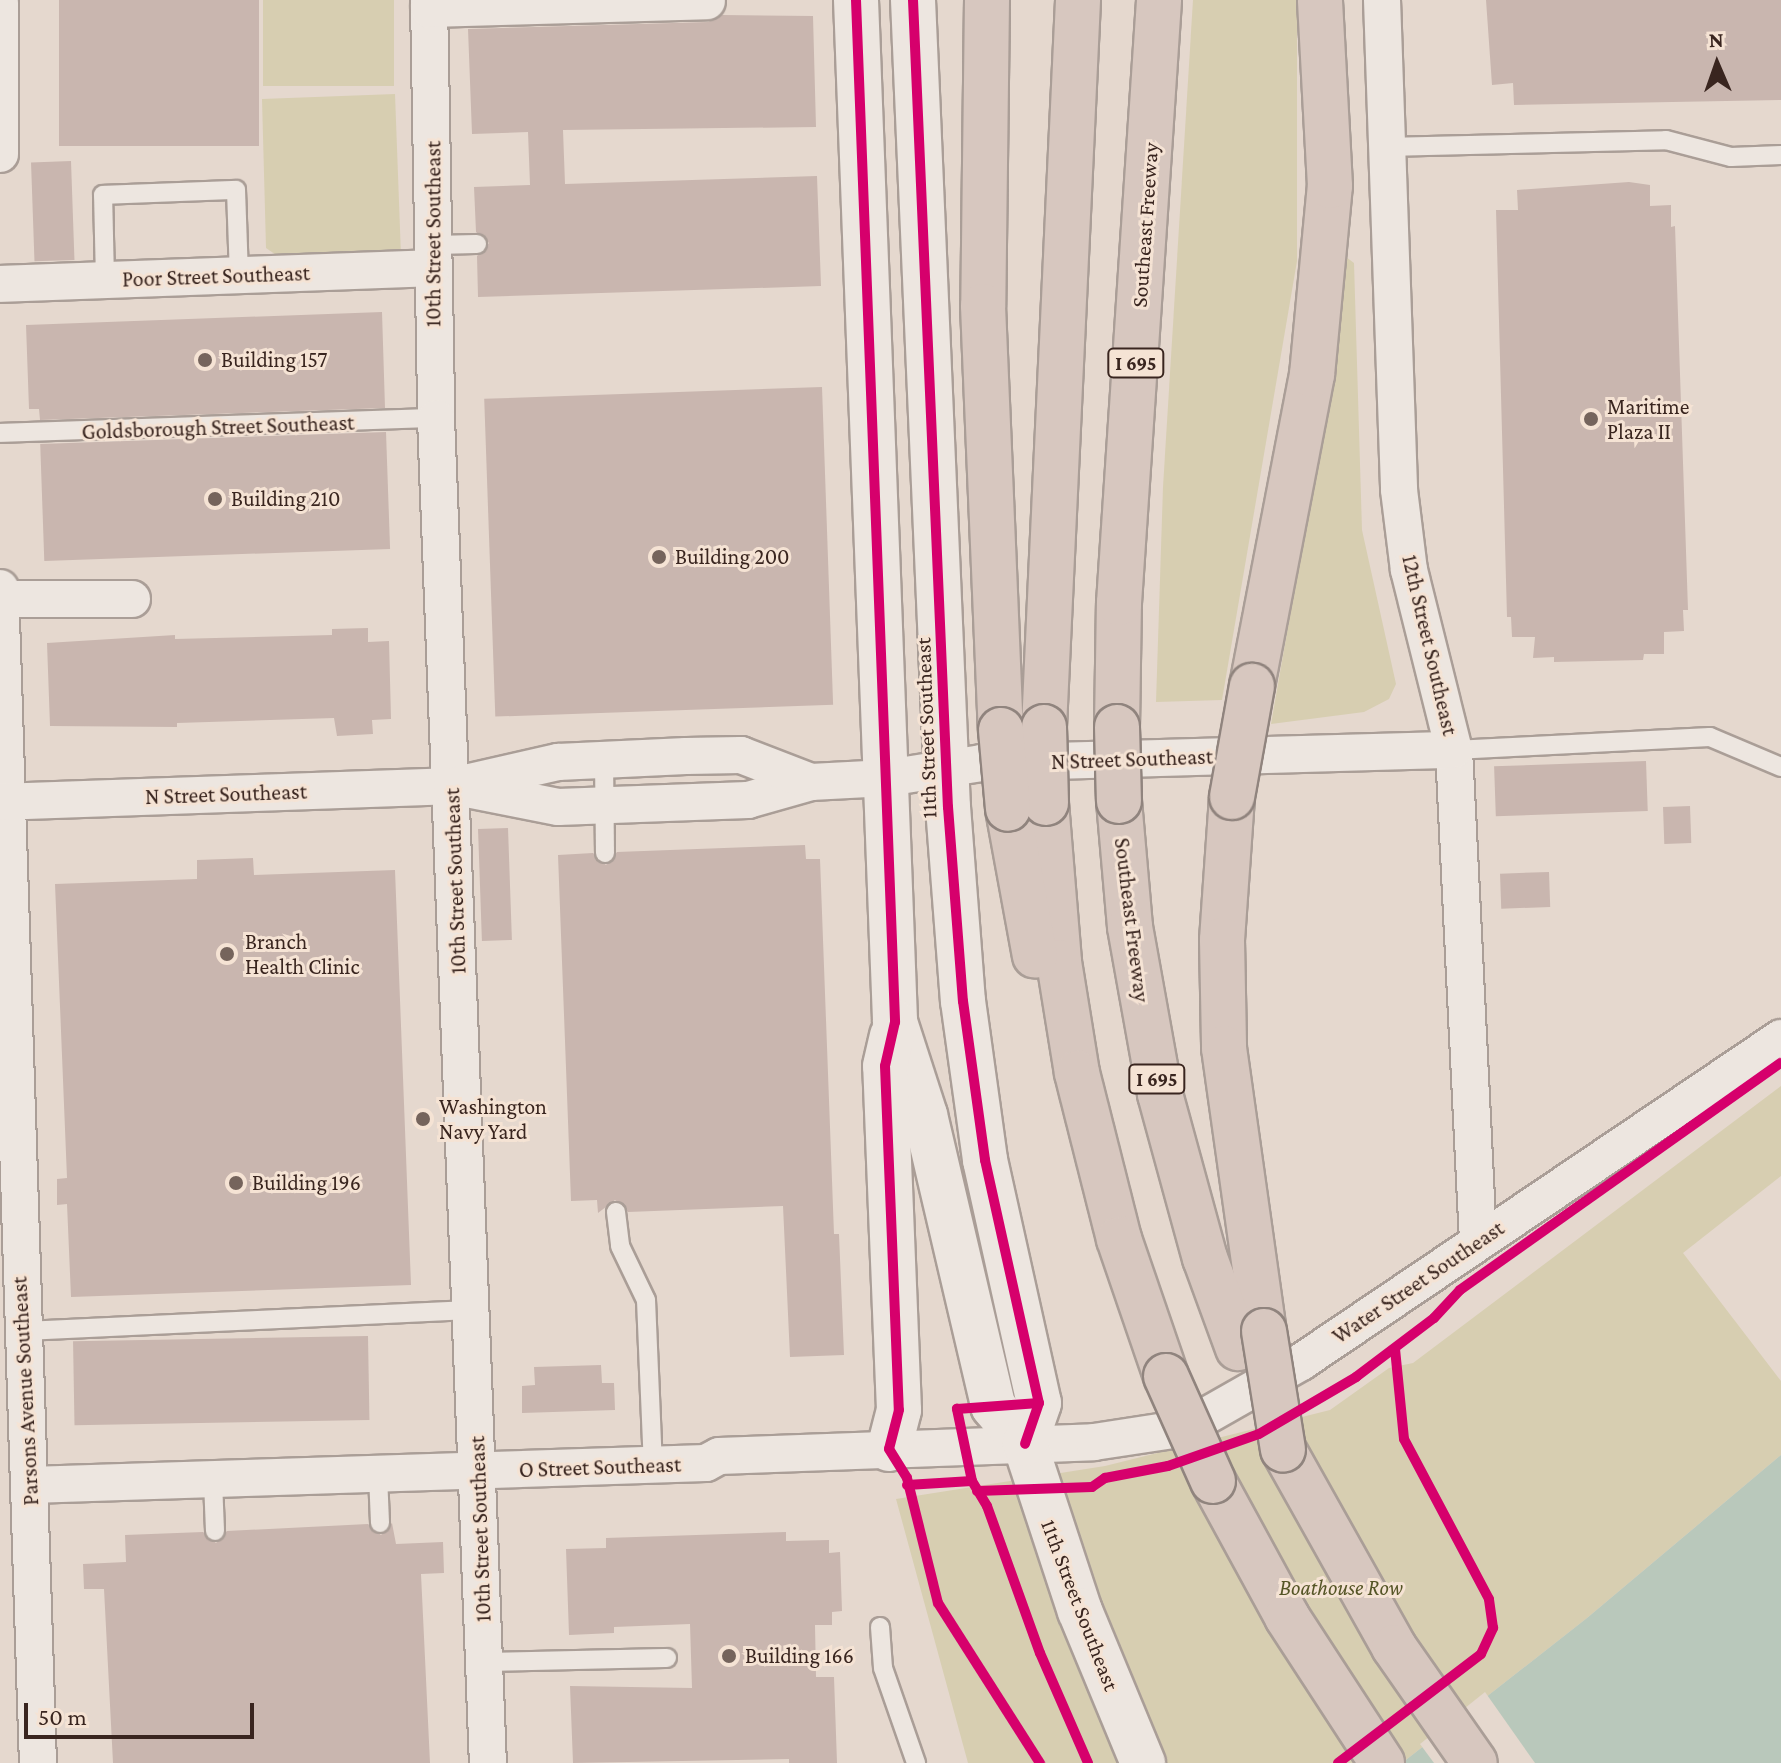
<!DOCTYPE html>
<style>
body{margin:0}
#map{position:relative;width:1781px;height:1763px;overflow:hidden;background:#e5d8ce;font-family:"Crimson Pro",serif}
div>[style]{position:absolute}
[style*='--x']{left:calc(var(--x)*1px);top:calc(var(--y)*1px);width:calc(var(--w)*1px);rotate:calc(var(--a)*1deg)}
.green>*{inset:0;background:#d7ceb1;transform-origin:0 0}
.water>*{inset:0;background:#b9c8bb}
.pier>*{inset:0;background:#e5d8ce}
.building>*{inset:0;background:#c9b6af;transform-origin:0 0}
.roads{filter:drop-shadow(2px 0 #aa9e97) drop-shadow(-2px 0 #aa9e97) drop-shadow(0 2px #aa9e97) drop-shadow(0 -2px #aa9e97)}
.service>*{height:18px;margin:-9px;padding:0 9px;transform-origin:9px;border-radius:9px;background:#ede6e0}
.minor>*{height:36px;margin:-18px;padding:0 18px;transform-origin:18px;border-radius:18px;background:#ede6e0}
.secondary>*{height:44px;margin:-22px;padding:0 22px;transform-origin:22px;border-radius:22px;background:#ede6e0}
.motorway>*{height:44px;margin:-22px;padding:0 22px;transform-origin:22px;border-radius:22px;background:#d7c7bf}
.bridges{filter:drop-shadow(2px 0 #90847e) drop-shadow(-2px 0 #90847e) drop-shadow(0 2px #90847e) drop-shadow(0 -2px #90847e)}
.motorway-bridge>*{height:44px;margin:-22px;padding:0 22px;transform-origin:22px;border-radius:22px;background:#d7c7bf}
.cycleway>*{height:10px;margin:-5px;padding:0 5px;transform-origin:5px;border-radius:5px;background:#d6006c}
.dots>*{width:22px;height:22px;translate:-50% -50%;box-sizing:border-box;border:4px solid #f5e3d4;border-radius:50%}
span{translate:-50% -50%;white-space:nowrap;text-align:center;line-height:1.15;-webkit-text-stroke:6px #f5e3d4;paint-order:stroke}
.shield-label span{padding:2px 6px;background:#f5e3d4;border:2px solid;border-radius:6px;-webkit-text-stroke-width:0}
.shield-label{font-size:20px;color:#39251f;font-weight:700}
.street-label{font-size:22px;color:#39251f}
.poi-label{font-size:22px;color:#39251f}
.left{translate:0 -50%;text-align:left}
.park-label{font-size:22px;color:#555526;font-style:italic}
.north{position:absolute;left:1677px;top:24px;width:80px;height:80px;-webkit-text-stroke:6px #f5e3d4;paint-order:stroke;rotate:358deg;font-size:22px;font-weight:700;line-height:32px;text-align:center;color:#39251f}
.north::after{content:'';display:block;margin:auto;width:28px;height:36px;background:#39251f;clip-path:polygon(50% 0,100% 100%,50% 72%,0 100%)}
.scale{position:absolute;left:24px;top:1703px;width:230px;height:36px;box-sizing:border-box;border:4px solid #39251f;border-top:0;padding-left:10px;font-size:24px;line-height:28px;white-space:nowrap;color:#39251f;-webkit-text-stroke:6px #f5e3d4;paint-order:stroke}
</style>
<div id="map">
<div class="green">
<div style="left:263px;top:0;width:131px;height:86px"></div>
<div style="clip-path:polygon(1193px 0,1297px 0,1297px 261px,1222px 700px,1156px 702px,1163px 487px)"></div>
<div style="clip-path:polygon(395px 94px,401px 256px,285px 261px,266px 248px,262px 99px)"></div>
<div style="clip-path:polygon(1346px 257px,1354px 263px,1362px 530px,1396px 684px,1389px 699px,1364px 712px,1271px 724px,1328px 399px)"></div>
<div style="clip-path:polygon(1781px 1086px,1781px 1176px,1683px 1253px,1781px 1381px,1781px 1455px,1587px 1618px,1402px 1763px,968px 1763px,896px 1499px,1105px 1466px,1330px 1410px,1389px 1368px,1413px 1363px)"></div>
</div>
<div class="water">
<div style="clip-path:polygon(1781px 1455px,1781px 1763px,1402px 1763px,1587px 1618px)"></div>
</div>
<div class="pier">
<div style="clip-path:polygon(1485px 1692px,1535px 1763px,1434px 1763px,1420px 1744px)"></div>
</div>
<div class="building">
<div style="left:59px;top:0;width:200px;height:146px"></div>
<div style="clip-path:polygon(1486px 0,1781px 0,1781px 100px,1514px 105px,1513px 83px,1492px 85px)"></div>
<div style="clip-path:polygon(722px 15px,813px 16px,816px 127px,563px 130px,565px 184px,817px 176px,821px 286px,478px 297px,477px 256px,489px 243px,476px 232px,474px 187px,530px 185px,528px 132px,472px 134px,468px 29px,708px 22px)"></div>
<div style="left:71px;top:161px;width:99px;height:40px;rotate:88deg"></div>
<div style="clip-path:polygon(1629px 182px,1650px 185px,1650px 206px,1671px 205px,1671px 227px,1675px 226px,1688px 610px,1683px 610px,1684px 631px,1664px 632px,1664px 654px,1644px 654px,1643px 660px,1554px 662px,1554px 657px,1533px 658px,1535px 637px,1512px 637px,1511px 617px,1507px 617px,1496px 210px,1518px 210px,1517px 190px)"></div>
<div style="clip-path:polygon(382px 312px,385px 408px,40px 420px,39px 409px,29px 409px,26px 325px)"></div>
<div style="left:822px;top:387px;width:318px;height:338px;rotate:88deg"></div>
<div style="left:386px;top:432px;width:117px;height:346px;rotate:88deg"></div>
<div style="clip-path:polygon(368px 628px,368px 642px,389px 641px,391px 719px,372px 720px,373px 734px,337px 736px,334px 718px,177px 723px,177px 727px,50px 726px,47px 643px,175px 635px,175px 639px,332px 635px,332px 629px)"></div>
<div style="left:1646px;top:761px;width:50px;height:152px;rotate:88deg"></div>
<div style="left:1690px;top:806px;width:37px;height:27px;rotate:88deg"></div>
<div style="left:508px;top:828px;width:112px;height:30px;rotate:88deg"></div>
<div style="clip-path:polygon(805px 845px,806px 859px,820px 859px,834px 1234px,839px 1234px,844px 1355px,790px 1357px,783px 1206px,628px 1212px,615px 1200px,598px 1213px,597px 1200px,571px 1201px,558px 855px,593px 853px,606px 865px,617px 852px)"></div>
<div style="clip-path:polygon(253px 858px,254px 875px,395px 870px,411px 1285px,71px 1297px,67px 1204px,57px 1205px,57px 1179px,67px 1178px,55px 884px,197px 879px,197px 860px)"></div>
<div style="left:1549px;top:872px;width:35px;height:49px;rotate:88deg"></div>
<div style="left:368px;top:1336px;width:84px;height:295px;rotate:89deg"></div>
<div style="clip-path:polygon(601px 1365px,602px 1383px,614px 1383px,615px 1410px,522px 1413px,522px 1386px,535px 1385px,534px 1367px)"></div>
<div style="clip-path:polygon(392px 1523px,396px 1544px,443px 1542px,444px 1573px,421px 1574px,430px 1763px,113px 1763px,104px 1589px,84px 1589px,83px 1564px,126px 1562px,125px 1535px,203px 1532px,216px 1543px,227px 1531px,368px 1524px,381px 1535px)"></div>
<div style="clip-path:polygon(786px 1532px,786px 1541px,829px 1540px,829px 1553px,840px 1552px,842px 1611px,832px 1612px,832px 1625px,815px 1625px,816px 1677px,834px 1677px,837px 1763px,789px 1763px,789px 1759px,573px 1763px,570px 1686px,692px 1688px,690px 1624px,614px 1627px,614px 1633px,569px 1635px,566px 1549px,606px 1548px,606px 1538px)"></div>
</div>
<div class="roads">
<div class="service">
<div style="--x:1386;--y:147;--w:280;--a:-1.4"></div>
<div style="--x:1666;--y:140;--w:67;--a:14.7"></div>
<div style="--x:1731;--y:157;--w:50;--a:-2.3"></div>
<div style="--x:434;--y:245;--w:43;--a:-1.3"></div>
<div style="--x:105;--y:280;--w:85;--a:-91.3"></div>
<div style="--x:103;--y:195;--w:133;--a:-2.2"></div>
<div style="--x:236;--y:190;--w:86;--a:88"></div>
<div style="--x:0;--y:433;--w:436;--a:-2"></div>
<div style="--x:1454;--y:750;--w:256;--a:-2.9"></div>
<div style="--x:1710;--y:737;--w:77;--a:22.9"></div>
<div style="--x:604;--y:759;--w:94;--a:89.4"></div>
<div style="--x:616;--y:1212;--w:34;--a:83"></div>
<div style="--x:620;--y:1246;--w:60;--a:64.3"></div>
<div style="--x:646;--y:1300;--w:165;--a:87.6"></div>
<div style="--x:23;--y:1331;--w:449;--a:-2.7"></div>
<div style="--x:378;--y:1475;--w:48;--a:87.6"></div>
<div style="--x:213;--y:1481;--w:50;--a:87.7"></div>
<div style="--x:880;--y:1627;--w:41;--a:85.8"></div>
<div style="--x:883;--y:1668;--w:101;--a:70.8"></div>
<div style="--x:485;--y:1662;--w:182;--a:-1.3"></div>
</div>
<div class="minor">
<div style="--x:429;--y:0;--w:418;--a:89"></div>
<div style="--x:436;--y:418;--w:1346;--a:87.79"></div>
<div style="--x:1382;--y:0;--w:490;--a:88"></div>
<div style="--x:1399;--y:490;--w:81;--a:82.9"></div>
<div style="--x:1409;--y:570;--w:186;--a:76"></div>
<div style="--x:1454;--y:750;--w:492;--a:87.2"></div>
<div style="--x:0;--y:3;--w:151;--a:90"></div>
<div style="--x:429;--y:9;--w:278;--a:-1.6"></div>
<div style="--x:0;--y:284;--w:432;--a:-2.1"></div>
<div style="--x:0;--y:588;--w:1176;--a:88.15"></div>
<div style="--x:0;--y:599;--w:132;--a:0"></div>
<div style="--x:452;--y:786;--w:108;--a:11.2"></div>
<div style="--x:558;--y:807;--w:190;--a:-2.1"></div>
<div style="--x:748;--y:800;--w:66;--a:-15.9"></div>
<div style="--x:811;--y:782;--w:76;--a:-3"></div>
<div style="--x:887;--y:778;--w:96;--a:-9"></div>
<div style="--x:982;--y:763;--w:472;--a:-1.6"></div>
<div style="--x:0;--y:802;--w:452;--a:-2"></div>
<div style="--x:452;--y:786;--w:109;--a:-12.8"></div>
<div style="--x:558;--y:762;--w:128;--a:-2.7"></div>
<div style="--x:686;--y:756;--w:55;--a:-1"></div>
<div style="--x:741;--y:755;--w:75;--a:21.1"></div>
<div style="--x:30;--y:1485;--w:676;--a:-1.86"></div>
<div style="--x:706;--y:1463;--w:15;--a:-28"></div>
<div style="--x:719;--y:1456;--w:375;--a:-2.1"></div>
<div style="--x:1094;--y:1442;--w:92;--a:-8.7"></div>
<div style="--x:1185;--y:1428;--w:133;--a:-29.6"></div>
<div style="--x:1301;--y:1362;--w:579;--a:-34.02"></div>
</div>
<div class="secondary">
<div style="--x:856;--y:0;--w:1023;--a:87.81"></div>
<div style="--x:895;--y:1022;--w:98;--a:72.1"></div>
<div style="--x:925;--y:1115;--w:299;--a:76.8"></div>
<div style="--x:993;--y:1406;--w:50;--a:49.9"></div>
<div style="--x:1025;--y:1444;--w:176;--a:71.8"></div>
<div style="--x:1080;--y:1611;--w:165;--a:67.5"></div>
<div style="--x:913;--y:0;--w:808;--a:87.52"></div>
<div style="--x:948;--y:807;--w:195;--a:85.6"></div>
<div style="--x:963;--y:1001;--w:161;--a:82.1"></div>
<div style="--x:985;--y:1160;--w:249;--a:77.5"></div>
<div style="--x:1039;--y:1403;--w:43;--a:108.9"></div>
<div style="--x:889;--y:1449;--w:40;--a:-75.6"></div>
<div style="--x:899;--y:1410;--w:344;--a:-92.3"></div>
<div style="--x:885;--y:1066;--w:31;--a:-77"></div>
</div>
<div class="motorway">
<div style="--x:987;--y:0;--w:306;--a:90.7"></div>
<div style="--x:983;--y:306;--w:424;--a:87.6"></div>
<div style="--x:1252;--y:686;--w:317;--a:-79.1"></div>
<div style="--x:1312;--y:375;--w:190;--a:-84.6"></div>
<div style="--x:1330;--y:186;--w:186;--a:-93.1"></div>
<div style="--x:1044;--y:727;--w:728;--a:-87.32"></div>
<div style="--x:1117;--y:727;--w:124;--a:-89.1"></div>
<div style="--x:1119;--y:603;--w:604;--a:-86.2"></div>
<div style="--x:1232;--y:797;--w:143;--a:94"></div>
<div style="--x:1222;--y:940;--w:108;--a:88.9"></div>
<div style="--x:1224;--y:1048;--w:286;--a:82"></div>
<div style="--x:1119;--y:801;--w:126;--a:85"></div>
<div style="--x:1130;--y:927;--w:170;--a:79.8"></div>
<div style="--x:1160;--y:1094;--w:170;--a:74.7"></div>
<div style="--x:1205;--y:1258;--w:96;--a:69.9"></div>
<div style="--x:1046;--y:803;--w:160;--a:85.3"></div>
<div style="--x:1059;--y:962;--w:112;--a:80.8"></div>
<div style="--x:1077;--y:1073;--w:171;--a:75.8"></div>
<div style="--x:1119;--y:1239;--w:145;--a:71.1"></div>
<div style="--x:1008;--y:809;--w:149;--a:79.6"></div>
<div style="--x:1283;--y:1449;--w:227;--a:60.7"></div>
<div style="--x:1394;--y:1647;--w:141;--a:55.1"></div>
<div style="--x:1213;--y:1481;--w:155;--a:61.4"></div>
<div style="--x:1287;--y:1617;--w:174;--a:56.9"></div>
</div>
</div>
<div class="bridges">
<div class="motorway-bridge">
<div style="--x:1044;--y:727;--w:76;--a:88.5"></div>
<div style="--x:1117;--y:727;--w:74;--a:88.5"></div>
<div style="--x:1001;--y:730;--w:79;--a:84.9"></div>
<div style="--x:1232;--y:797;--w:113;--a:-79.8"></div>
<div style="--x:1264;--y:1331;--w:120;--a:80.9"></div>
<div style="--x:1166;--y:1376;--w:115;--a:65.9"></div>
</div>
</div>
<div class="cycleway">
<div style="--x:856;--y:0;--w:1023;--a:87.81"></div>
<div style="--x:895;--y:1022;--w:45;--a:102.8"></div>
<div style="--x:885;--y:1066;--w:344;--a:87.7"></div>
<div style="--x:899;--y:1410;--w:40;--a:104.4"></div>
<div style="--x:889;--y:1449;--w:34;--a:58"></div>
<div style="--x:907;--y:1478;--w:129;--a:76.1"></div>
<div style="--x:938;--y:1603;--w:190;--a:57.5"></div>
<div style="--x:913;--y:0;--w:808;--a:87.52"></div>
<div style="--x:948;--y:807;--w:195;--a:85.6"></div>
<div style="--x:963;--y:1001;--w:161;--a:82.1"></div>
<div style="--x:985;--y:1160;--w:249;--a:77.5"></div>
<div style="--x:1039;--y:1403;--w:43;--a:108.9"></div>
<div style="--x:972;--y:1481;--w:74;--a:-101.8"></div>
<div style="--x:957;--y:1409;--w:82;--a:-4.2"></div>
<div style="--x:907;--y:1485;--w:65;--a:-3.5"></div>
<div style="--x:972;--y:1481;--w:29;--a:59"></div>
<div style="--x:987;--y:1506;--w:156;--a:70.2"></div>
<div style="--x:1040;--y:1653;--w:120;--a:66.4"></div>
<div style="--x:977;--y:1491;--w:115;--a:-2"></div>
<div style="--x:1092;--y:1487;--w:16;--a:-35"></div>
<div style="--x:1105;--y:1478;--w:64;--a:-10.8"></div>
<div style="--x:1168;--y:1466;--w:96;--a:-19.4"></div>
<div style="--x:1259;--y:1434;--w:113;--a:-30.4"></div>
<div style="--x:1356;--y:1377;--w:98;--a:-37.1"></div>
<div style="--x:1434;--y:1318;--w:38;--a:-47"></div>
<div style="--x:1460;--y:1290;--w:393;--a:-35.3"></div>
<div style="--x:1338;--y:1763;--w:180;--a:-37.3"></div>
<div style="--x:1481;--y:1654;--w:29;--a:-65"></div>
<div style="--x:1493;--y:1628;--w:29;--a:-98"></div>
<div style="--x:1489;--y:1599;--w:181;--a:-118"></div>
<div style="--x:1404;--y:1439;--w:90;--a:-95.7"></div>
</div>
<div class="dots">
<div style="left:205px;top:360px;background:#75645c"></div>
<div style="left:1591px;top:419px;background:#75645c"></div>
<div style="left:215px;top:499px;background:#75645c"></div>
<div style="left:659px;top:557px;background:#75645c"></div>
<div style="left:227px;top:954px;background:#75645c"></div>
<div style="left:423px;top:1119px;background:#75645c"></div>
<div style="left:236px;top:1183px;background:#75645c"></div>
<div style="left:729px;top:1656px;background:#75645c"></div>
</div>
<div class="shield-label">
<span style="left:1136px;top:363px">I 695</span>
<span style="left:1157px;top:1079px">I 695</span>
</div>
<div class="street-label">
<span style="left:1145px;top:225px;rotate:-86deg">Southeast Freeway</span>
<span style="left:433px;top:234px;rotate:-90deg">10th Street Southeast</span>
<span style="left:216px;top:276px;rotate:-2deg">Poor Street Southeast</span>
<span style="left:218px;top:427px;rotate:-2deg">Goldsborough Street Southeast</span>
<span style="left:1430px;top:645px;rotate:77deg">12th Street Southeast</span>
<span style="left:926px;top:728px;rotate:-92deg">11th Street Southeast</span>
<span style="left:1132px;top:759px;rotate:-2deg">N Street Southeast</span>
<span style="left:226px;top:794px;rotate:-2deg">N Street Southeast</span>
<span style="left:455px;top:881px;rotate:-92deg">10th Street Southeast</span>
<span style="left:1132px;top:920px;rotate:83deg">Southeast Freeway</span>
<span style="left:1418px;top:1282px;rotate:-34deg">Water Street Southeast</span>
<span style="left:25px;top:1391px;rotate:-93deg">Parsons Avenue Southeast</span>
<span style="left:600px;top:1467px;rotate:-2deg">O Street Southeast</span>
<span style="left:480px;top:1529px;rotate:-92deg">10th Street Southeast</span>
<span style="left:1080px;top:1605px;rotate:69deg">11th Street Southeast</span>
</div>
<div class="poi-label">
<span class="left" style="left:221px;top:360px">Building 157</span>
<span class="left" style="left:1607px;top:419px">Maritime<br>Plaza II</span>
<span class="left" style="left:231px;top:499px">Building 210</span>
<span class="left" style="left:675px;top:557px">Building 200</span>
<span class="left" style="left:245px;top:954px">Branch<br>Health Clinic</span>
<span class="left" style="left:439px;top:1119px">Washington<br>Navy Yard</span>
<span class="left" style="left:252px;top:1183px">Building 196</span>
<span class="left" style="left:745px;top:1656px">Building 166</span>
</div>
<div class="park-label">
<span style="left:1341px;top:1588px">Boathouse Row</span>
</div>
<div class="north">N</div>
<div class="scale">50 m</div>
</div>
